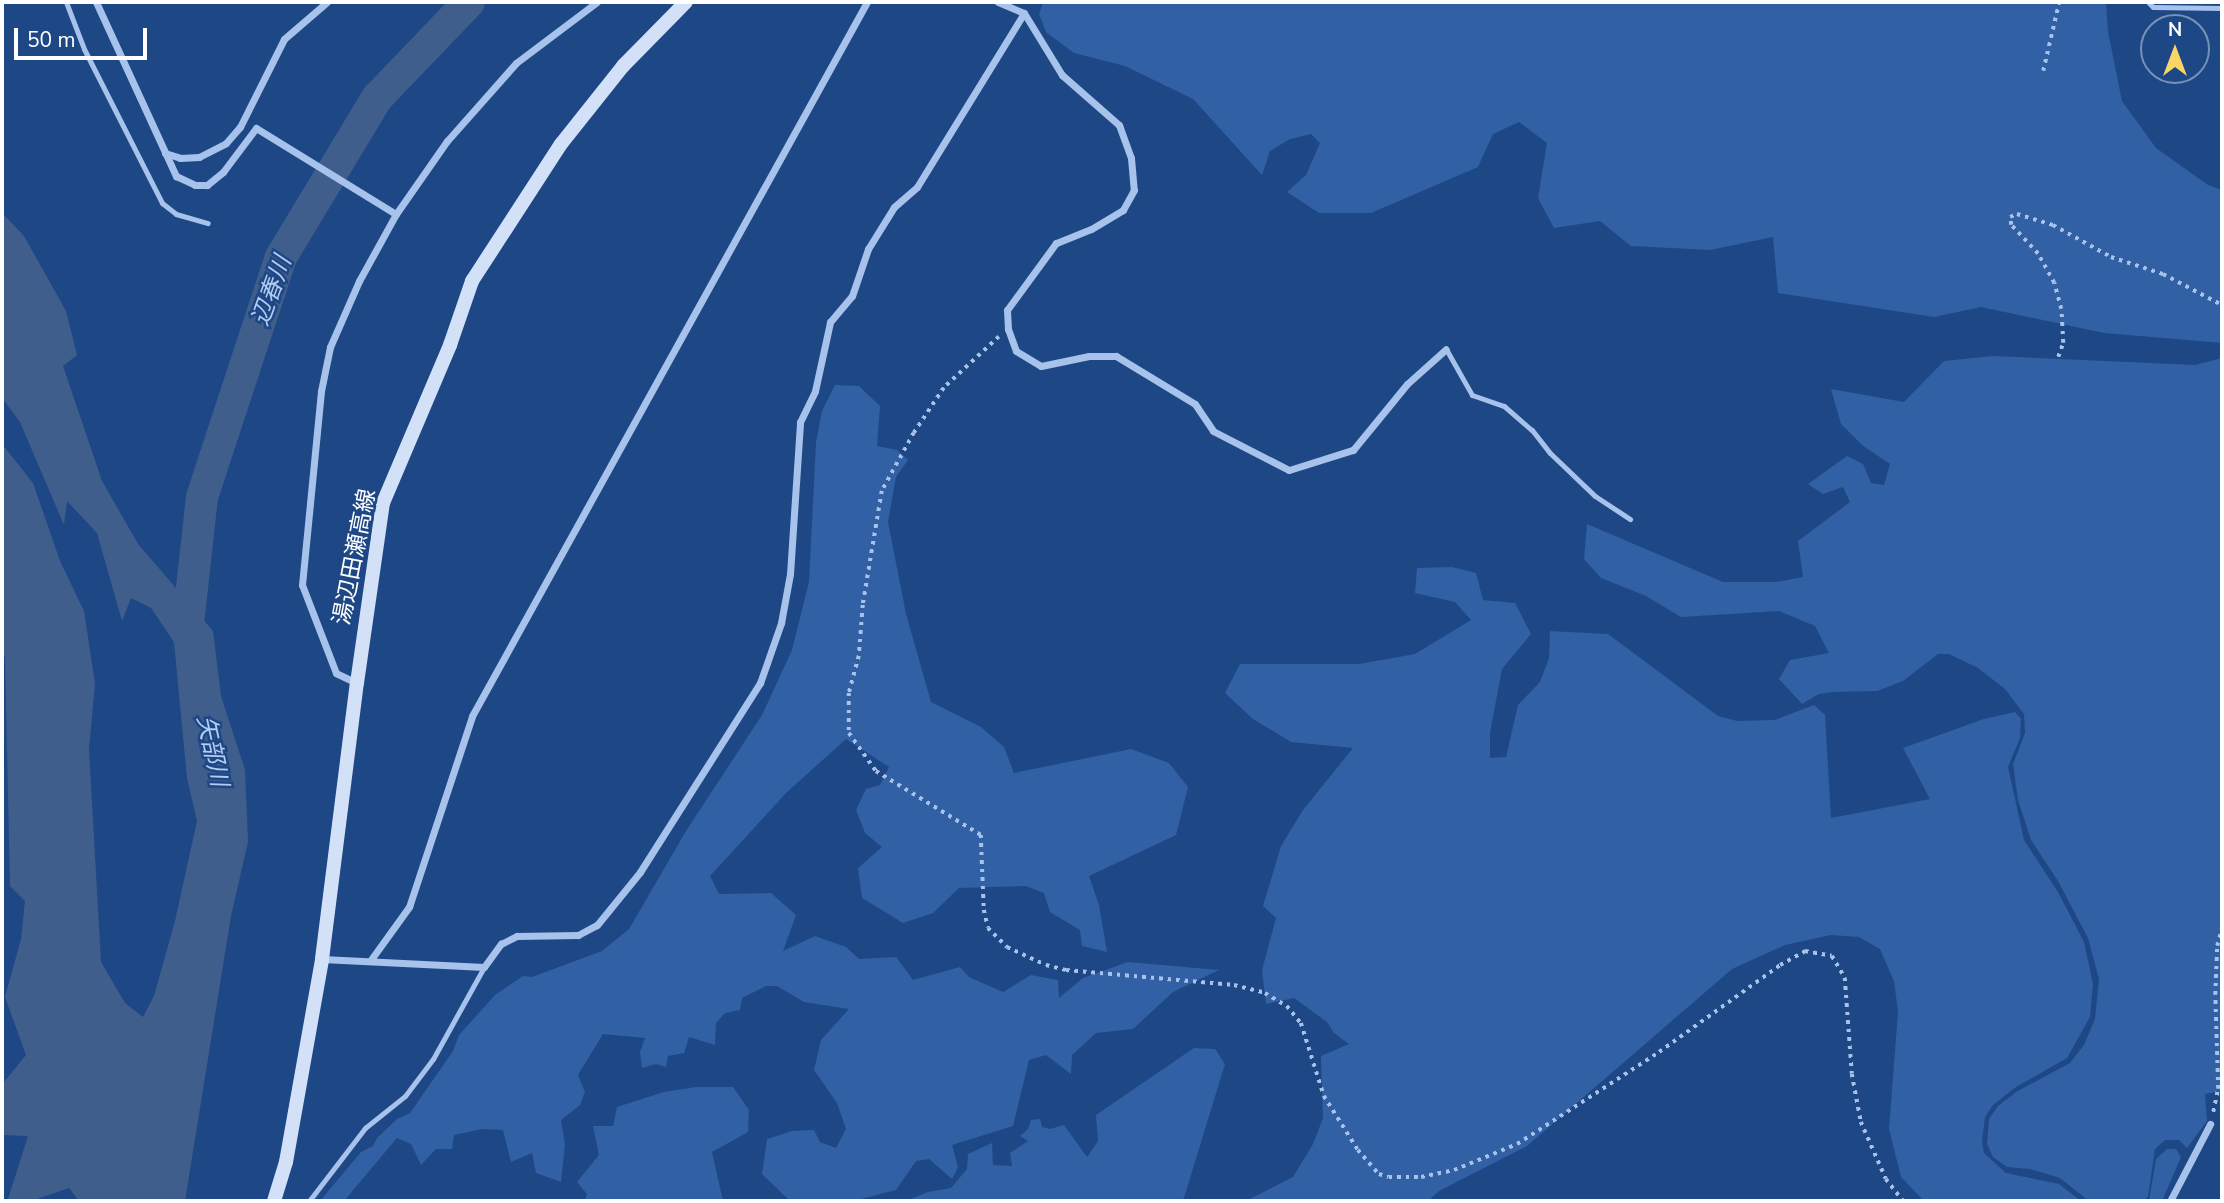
<!DOCTYPE html>
<meta charset="utf-8">
<style>
body{margin:0}
#map{position:relative;width:2224px;height:1203px;overflow:hidden;background:#1e4786;font-family:"Nunito Sans","Noto Sans JP",sans-serif}
div>[style]{position:absolute}
[style*='--x']{left:calc(var(--x)*1px);top:calc(var(--y)*1px);width:calc(var(--w)*1px);rotate:calc(var(--a)*1deg)}
.green>*{inset:0;background:#3160a4}
.water>*{inset:0;background:#405e8c}
.river>*{height:32px;margin:-16px;padding:0 16px;transform-origin:16px;border-radius:16px;background:#405e8c}
.path>*{height:3.5px;margin-top:-1.75px;transform-origin:0;background:repeating-linear-gradient(90deg,#a7c2eb 0 3.5px,transparent 0 8.5px)}
.service>*{height:5px;margin:-2.5px;padding:0 2.5px;transform-origin:2.5px;border-radius:2.5px;background:#a7c2eb}
.minor>*{height:7px;margin:-3.5px;padding:0 3.5px;transform-origin:3.5px;border-radius:3.5px;background:#a7c2eb}
.secondary>*{height:14px;margin:-7px;padding:0 7px;transform-origin:7px;border-radius:7px;background:#d2e1f8}
span{translate:-50% -50%;white-space:nowrap;text-align:center;line-height:1.15;-webkit-text-stroke:5px #1e4786;paint-order:stroke}
.street-label{font-size:23px;color:#fff}
.water-label{font-size:24px;color:#b2ccf2;font-style:italic}
.frame{position:absolute;inset:0;border:4px solid #fff;pointer-events:none}
.north{position:absolute;left:2140px;top:14px;width:70px;height:70px;box-sizing:border-box;background:#1e4786;border:2px solid #7891b6;border-radius:50%;rotate:0deg;font-size:19px;font-weight:700;line-height:28px;text-align:center;color:#fff}
.north::after{content:'';display:block;margin:auto;width:24px;height:32px;background:#fad666;clip-path:polygon(50% 0,100% 100%,50% 72%,0 100%)}
.scale{position:absolute;left:14px;top:28px;width:133px;height:32px;box-sizing:border-box;border:4px solid #fff;border-top:0;padding-left:9px;font-size:21px;line-height:24px;white-space:nowrap;color:#fff;-webkit-text-stroke:5px #1e4786;paint-order:stroke}
</style>
<div id="map">
<div class="green">
<div style="clip-path:polygon(1043px 2px,2106px 2px,2108px 32px,2122px 101px,2156px 148px,2208px 185px,2222px 190px,2222px 343px,2104px 333px,1981px 307px,1934px 317px,1778px 293px,1773px 237px,1710px 250px,1631px 246px,1600px 221px,1554px 228px,1538px 198px,1547px 143px,1519px 122px,1493px 134px,1478px 167px,1371px 213px,1319px 213px,1287px 192px,1306px 175px,1320px 143px,1311px 134px,1290px 139px,1270px 151px,1262px 175px,1193px 99px,1125px 66px,1074px 53px,1046px 32px,1039px 14px)"></div>
<div style="clip-path:polygon(1992px 356px,2195px 365px,2222px 358px,2222px 1091px,2205px 1094px,2207px 1121px,2187px 1148px,2179px 1140px,2165px 1140px,2155px 1149px,2148px 1196px,2144px 1201px,2089px 1201px,2060px 1178px,2030px 1169px,2007px 1167px,1993px 1157px,1987px 1144px,1989px 1119px,1998px 1106px,2016px 1092px,2070px 1063px,2084px 1045px,2095px 1019px,2099px 979px,2088px 938px,2058px 881px,2031px 840px,2018px 800px,2013px 764px,2025px 733px,2024px 714px,2005px 689px,1978px 668px,1949px 654px,1938px 654px,1903px 681px,1877px 691px,1833px 692px,1819px 694px,1802px 704px,1779px 679px,1790px 660px,1829px 653px,1815px 626px,1779px 611px,1681px 617px,1646px 596px,1601px 578px,1584px 559px,1587px 524px,1723px 582px,1776px 582px,1803px 577px,1798px 541px,1850px 502px,1843px 487px,1823px 494px,1808px 484px,1847px 456px,1863px 464px,1871px 483px,1884px 485px,1890px 464px,1862px 445px,1841px 424px,1831px 389px,1904px 402px,1944px 361px)"></div>
<div style="clip-path:polygon(835px 385px,859px 386px,880px 406px,877px 446px,897px 450px,908px 460px,896px 477px,888px 522px,906px 614px,931px 702px,981px 727px,1004px 747px,1014px 773px,1131px 749px,1169px 763px,1188px 787px,1176px 835px,1089px 876px,1099px 905px,1107px 952px,1082px 946px,1080px 930px,1050px 912px,1044px 893px,1026px 886px,959px 888px,933px 913px,903px 923px,862px 898px,858px 868px,882px 847px,865px 833px,856px 810px,866px 789px,880px 785px,889px 767px,846px 739px,786px 793px,710px 876px,719px 894px,771px 893px,796px 915px,783px 951px,815px 936px,846px 947px,859px 959px,896px 957px,913px 980px,960px 967px,969px 977px,1003px 992px,1031px 975px,1058px 980px,1059px 998px,1083px 978px,1128px 962px,1219px 970px,1173px 992px,1133px 1029px,1096px 1033px,1072px 1055px,1071px 1074px,1046px 1055px,1029px 1060px,1013px 1126px,952px 1145px,958px 1167px,952px 1179px,929px 1159px,916px 1161px,896px 1190px,853px 1201px,817px 1199px,790px 1201px,762px 1174px,767px 1139px,792px 1131px,814px 1130px,820px 1142px,836px 1148px,846px 1129px,837px 1103px,814px 1070px,821px 1040px,849px 1009px,804px 1002px,777px 986px,766px 986px,742px 998px,740px 1010px,725px 1013px,716px 1023px,715px 1045px,689px 1037px,684px 1053px,668px 1056px,666px 1067px,656px 1064px,642px 1068px,640px 1052px,645px 1038px,603px 1034px,578px 1075px,585px 1092px,580px 1105px,561px 1120px,565px 1144px,561px 1182px,536px 1173px,532px 1153px,511px 1162px,503px 1130px,482px 1129px,454px 1135px,452px 1149px,436px 1149px,421px 1165px,411px 1144px,397px 1138px,344px 1201px,320px 1201px,361px 1152px,373px 1146px,377px 1138px,397px 1119px,410px 1113px,453px 1051px,459px 1035px,495px 995px,523px 976px,532px 977px,602px 951px,629px 929px,686px 831px,762px 715px,792px 650px,809px 582px,816px 442px,822px 411px)"></div>
<div style="clip-path:polygon(1452px 567px,1476px 573px,1483px 600px,1515px 603px,1531px 634px,1502px 669px,1490px 733px,1490px 758px,1506px 757px,1518px 705px,1540px 682px,1549px 658px,1550px 631px,1608px 634px,1718px 716px,1737px 721px,1775px 720px,1814px 705px,1825px 715px,1831px 818px,1930px 799px,1903px 748px,1984px 719px,2015px 712px,2021px 719px,2020px 738px,2008px 767px,2024px 840px,2058px 892px,2084px 942px,2093px 984px,2090px 1017px,2067px 1058px,2016px 1087px,1993px 1105px,1985px 1117px,1982px 1141px,1984px 1153px,2006px 1173px,2059px 1184px,2081px 1201px,1924px 1201px,1901px 1177px,1889px 1129px,1898px 1012px,1894px 981px,1880px 949px,1859px 937px,1831px 935px,1785px 945px,1732px 969px,1527px 1146px,1439px 1191px,1428px 1201px,1246px 1201px,1293px 1177px,1313px 1144px,1323px 1118px,1321px 1056px,1349px 1044px,1334px 1033px,1327px 1022px,1294px 998px,1266px 1004px,1262px 970px,1276px 918px,1263px 906px,1281px 846px,1303px 810px,1353px 748px,1291px 742px,1253px 719px,1225px 693px,1240px 664px,1359px 664px,1415px 654px,1471px 620px,1455px 602px,1415px 593px,1417px 568px)"></div>
<div style="clip-path:polygon(1194px 1048px,1215px 1049px,1225px 1064px,1183px 1201px,906px 1201px,928px 1192px,951px 1188px,967px 1169px,968px 1154px,992px 1143px,993px 1165px,1012px 1166px,1010px 1153px,1028px 1141px,1020px 1136px,1028px 1129px,1031px 1120px,1040px 1119px,1042px 1127px,1050px 1129px,1064px 1125px,1087px 1157px,1098px 1141px,1096px 1115px)"></div>
<div style="clip-path:polygon(696px 1087px,733px 1087px,749px 1110px,748px 1132px,712px 1152px,723px 1201px,585px 1201px,587px 1194px,577px 1182px,599px 1155px,593px 1126px,613px 1126px,617px 1107px,664px 1092px)"></div>
<div style="clip-path:polygon(2167px 1149px,2176px 1149px,2181px 1157px,2162px 1201px,2149px 1201px,2156px 1159px)"></div>
</div>
<div class="water">
<div style="clip-path:polygon(2px 213px,24px 236px,66px 311px,77px 355px,63px 366px,102px 481px,138px 544px,213px 631px,221px 696px,245px 770px,248px 842px,231px 916px,185px 1201px,79px 1201px,69px 1188px,31px 1201px,8px 1199px,28px 1136px,3px 1135px,4px 1082px,26px 1055px,5px 997px,21px 939px,25px 901px,10px 886px,5px 658px,2px 647px,2px 444px,33px 483px,60px 561px,84px 611px,95px 684px,89px 749px,101px 962px,125px 1003px,143px 1017px,154px 996px,175px 921px,197px 821px,187px 778px,174px 642px,151px 608px,131px 598px,122px 621px,97px 533px,67px 501px,64px 525px,20px 422px,2px 398px)"></div>
</div>
<div class="river">
<div style="--x:187;--y:633;--w:137;--a:-83.7"></div>
<div style="--x:202;--y:497;--w:253;--a:-71.8"></div>
<div style="--x:281;--y:257;--w:186;--a:-58.9"></div>
<div style="--x:377;--y:98;--w:133;--a:-46.2"></div>
</div>
<div class="path">
<div style="--x:2043;--y:71;--w:71;--a:-76.9"></div>
<div style="--x:999;--y:337;--w:75;--a:137.2"></div>
<div style="--x:944;--y:388;--w:54;--a:123.7"></div>
<div style="--x:914;--y:433;--w:66;--a:118.9"></div>
<div style="--x:882;--y:491;--w:116;--a:99.5"></div>
<div style="--x:863;--y:605;--w:51;--a:94.5"></div>
<div style="--x:859;--y:656;--w:38;--a:105"></div>
<div style="--x:849;--y:693;--w:40;--a:90"></div>
<div style="--x:849;--y:733;--w:47;--a:54.6"></div>
<div style="--x:876;--y:771;--w:123;--a:31.4"></div>
<div style="--x:981;--y:835;--w:75;--a:87.7"></div>
<div style="--x:984;--y:910;--w:18;--a:77"></div>
<div style="--x:988;--y:928;--w:27;--a:45"></div>
<div style="--x:1007;--y:947;--w:43;--a:24.8"></div>
<div style="--x:1046;--y:965;--w:21;--a:14"></div>
<div style="--x:1066;--y:970;--w:169;--a:5.1"></div>
<div style="--x:1234;--y:985;--w:32;--a:14"></div>
<div style="--x:1265;--y:993;--w:26;--a:31"></div>
<div style="--x:1287;--y:1006;--w:22;--a:51"></div>
<div style="--x:1301;--y:1023;--w:77;--a:72.5"></div>
<div style="--x:1324;--y:1096;--w:64;--a:57.8"></div>
<div style="--x:1358;--y:1150;--w:32;--a:49"></div>
<div style="--x:1379;--y:1174;--w:10;--a:17"></div>
<div style="--x:1389;--y:1177;--w:32;--a:0"></div>
<div style="--x:1421;--y:1177;--w:34;--a:-12"></div>
<div style="--x:1454;--y:1170;--w:68;--a:-22.4"></div>
<div style="--x:1517;--y:1144;--w:169;--a:-32.9"></div>
<div style="--x:1659;--y:1052;--w:149;--a:-35.7"></div>
<div style="--x:1780;--y:965;--w:29;--a:-29"></div>
<div style="--x:1805;--y:951;--w:27;--a:10"></div>
<div style="--x:1832;--y:956;--w:26;--a:59"></div>
<div style="--x:1845;--y:978;--w:96;--a:85.8"></div>
<div style="--x:1852;--y:1074;--w:49;--a:79.4"></div>
<div style="--x:1861;--y:1122;--w:62;--a:66.3"></div>
<div style="--x:1886;--y:1179;--w:28;--a:52"></div>
<div style="--x:2058;--y:357;--w:15;--a:-70"></div>
<div style="--x:2063;--y:343;--w:34;--a:-93"></div>
<div style="--x:2061;--y:309;--w:27;--a:-105"></div>
<div style="--x:2054;--y:283;--w:33;--a:-119"></div>
<div style="--x:2038;--y:254;--w:40;--a:-133"></div>
<div style="--x:2011;--y:225;--w:8;--a:-97"></div>
<div style="--x:2010;--y:217;--w:8;--a:-23"></div>
<div style="--x:2017;--y:214;--w:38;--a:17"></div>
<div style="--x:2053;--y:225;--w:66;--a:28.9"></div>
<div style="--x:2111;--y:257;--w:55;--a:18.1"></div>
<div style="--x:2163;--y:274;--w:67;--a:27.7"></div>
<div style="--x:2213;--y:1112;--w:24;--a:-78"></div>
<div style="--x:2218;--y:1089;--w:94;--a:-91.8"></div>
<div style="--x:2215;--y:995;--w:49;--a:-87.7"></div>
<div style="--x:2217;--y:946;--w:20;--a:-75"></div>
</div>
<div class="service">
<div style="--x:66;--y:2;--w:50;--a:69"></div>
<div style="--x:84;--y:49;--w:173;--a:63.1"></div>
<div style="--x:162;--y:203;--w:18;--a:38"></div>
<div style="--x:176;--y:214;--w:33;--a:16"></div>
<div style="--x:2148;--y:2;--w:7;--a:45"></div>
<div style="--x:2153;--y:7;--w:69;--a:0.8"></div>
<div style="--x:1446;--y:349;--w:53;--a:60.5"></div>
<div style="--x:1472;--y:395;--w:34;--a:19"></div>
<div style="--x:1504;--y:406;--w:37;--a:41"></div>
<div style="--x:1532;--y:430;--w:29;--a:52"></div>
<div style="--x:1550;--y:453;--w:62;--a:43.7"></div>
<div style="--x:1595;--y:496;--w:42;--a:33.3"></div>
<div style="--x:309;--y:1201;--w:92;--a:-52.5"></div>
<div style="--x:365;--y:1128;--w:51;--a:-38.7"></div>
<div style="--x:405;--y:1096;--w:46;--a:-52.9"></div>
<div style="--x:433;--y:1059;--w:105;--a:-61"></div>
</div>
<div class="minor">
<div style="--x:96;--y:2;--w:192;--a:65.3"></div>
<div style="--x:176;--y:176;--w:21;--a:25"></div>
<div style="--x:195;--y:185;--w:12;--a:0"></div>
<div style="--x:207;--y:185;--w:21;--a:-39"></div>
<div style="--x:223;--y:172;--w:55;--a:-53.1"></div>
<div style="--x:256;--y:128;--w:164;--a:31.6"></div>
<div style="--x:998;--y:2;--w:28;--a:23"></div>
<div style="--x:1024;--y:13;--w:73;--a:58.5"></div>
<div style="--x:1062;--y:75;--w:76;--a:41.3"></div>
<div style="--x:1119;--y:125;--w:35;--a:70"></div>
<div style="--x:1131;--y:158;--w:32;--a:85"></div>
<div style="--x:1134;--y:190;--w:23;--a:119"></div>
<div style="--x:1123;--y:210;--w:37;--a:149"></div>
<div style="--x:1091;--y:229;--w:38;--a:158"></div>
<div style="--x:1056;--y:243;--w:83;--a:126.2"></div>
<div style="--x:1007;--y:310;--w:19;--a:87"></div>
<div style="--x:1008;--y:329;--w:23;--a:70"></div>
<div style="--x:1016;--y:351;--w:29;--a:31"></div>
<div style="--x:1041;--y:366;--w:49;--a:-11.8"></div>
<div style="--x:1089;--y:356;--w:27;--a:0"></div>
<div style="--x:1116;--y:356;--w:92;--a:31.3"></div>
<div style="--x:1195;--y:404;--w:32;--a:56"></div>
<div style="--x:1213;--y:431;--w:85;--a:27.2"></div>
<div style="--x:1289;--y:470;--w:67;--a:-17.4"></div>
<div style="--x:1353;--y:450;--w:85;--a:-50.7"></div>
<div style="--x:1407;--y:384;--w:52;--a:-41.9"></div>
<div style="--x:165;--y:153;--w:16;--a:18"></div>
<div style="--x:180;--y:158;--w:19;--a:-3"></div>
<div style="--x:199;--y:157;--w:30;--a:-27"></div>
<div style="--x:226;--y:143;--w:21;--a:-49"></div>
<div style="--x:240;--y:127;--w:98;--a:-63.4"></div>
<div style="--x:284;--y:39;--w:57;--a:-40.7"></div>
<div style="--x:357;--y:683;--w:23;--a:-155"></div>
<div style="--x:336;--y:673;--w:94;--a:-111.1"></div>
<div style="--x:302;--y:585;--w:195;--a:-84.4"></div>
<div style="--x:321;--y:391;--w:45;--a:-78.4"></div>
<div style="--x:330;--y:347;--w:72;--a:-66.3"></div>
<div style="--x:359;--y:281;--w:77;--a:-61.1"></div>
<div style="--x:396;--y:214;--w:89;--a:-55.1"></div>
<div style="--x:447;--y:141;--w:104;--a:-48.5"></div>
<div style="--x:516;--y:63;--w:101;--a:-37"></div>
<div style="--x:322;--y:959;--w:162;--a:2.8"></div>
<div style="--x:484;--y:967;--w:29;--a:-54"></div>
<div style="--x:501;--y:944;--w:18;--a:-27"></div>
<div style="--x:517;--y:936;--w:61;--a:-0.9"></div>
<div style="--x:578;--y:935;--w:21;--a:-28"></div>
<div style="--x:597;--y:925;--w:68;--a:-50.9"></div>
<div style="--x:640;--y:872;--w:224;--a:-57.6"></div>
<div style="--x:760;--y:683;--w:64;--a:-70.7"></div>
<div style="--x:781;--y:623;--w:50;--a:-79.6"></div>
<div style="--x:790;--y:574;--w:152;--a:-86.2"></div>
<div style="--x:800;--y:422;--w:34;--a:-64"></div>
<div style="--x:815;--y:391;--w:71;--a:-77.7"></div>
<div style="--x:830;--y:322;--w:34;--a:-50"></div>
<div style="--x:852;--y:296;--w:50;--a:-71.2"></div>
<div style="--x:868;--y:249;--w:49;--a:-58.2"></div>
<div style="--x:894;--y:207;--w:30;--a:-41"></div>
<div style="--x:917;--y:187;--w:204;--a:-58.4"></div>
<div style="--x:370;--y:961;--w:67;--a:-54.2"></div>
<div style="--x:409;--y:907;--w:201;--a:-71.7"></div>
<div style="--x:472;--y:716;--w:816;--a:-61.05"></div>
<div style="--x:2170;--y:1201;--w:87;--a:-62.5"></div>
</div>
<div class="secondary">
<div style="--x:274;--y:1201;--w:41;--a:-72.9"></div>
<div style="--x:286;--y:1162;--w:206;--a:-79.9"></div>
<div style="--x:322;--y:959;--w:278;--a:-82.8"></div>
<div style="--x:357;--y:683;--w:182;--a:-81.8"></div>
<div style="--x:383;--y:503;--w:172;--a:-67"></div>
<div style="--x:450;--y:345;--w:68;--a:-71"></div>
<div style="--x:472;--y:281;--w:163;--a:-57"></div>
<div style="--x:561;--y:144;--w:100;--a:-51.5"></div>
<div style="--x:623;--y:66;--w:90;--a:-45.5"></div>
</div>
<div class="street-label">
<span style="left:355px;top:557px;rotate:-79deg">湯辺田瀬高線</span>
</div>
<div class="water-label">
<span style="left:272px;top:291px;rotate:-70deg">辺春川</span>
<span style="left:212px;top:751px;rotate:78deg">矢部川</span>
</div>
<div class="frame"></div>
<div class="north">N</div>
<div class="scale">50 m</div>
</div>
